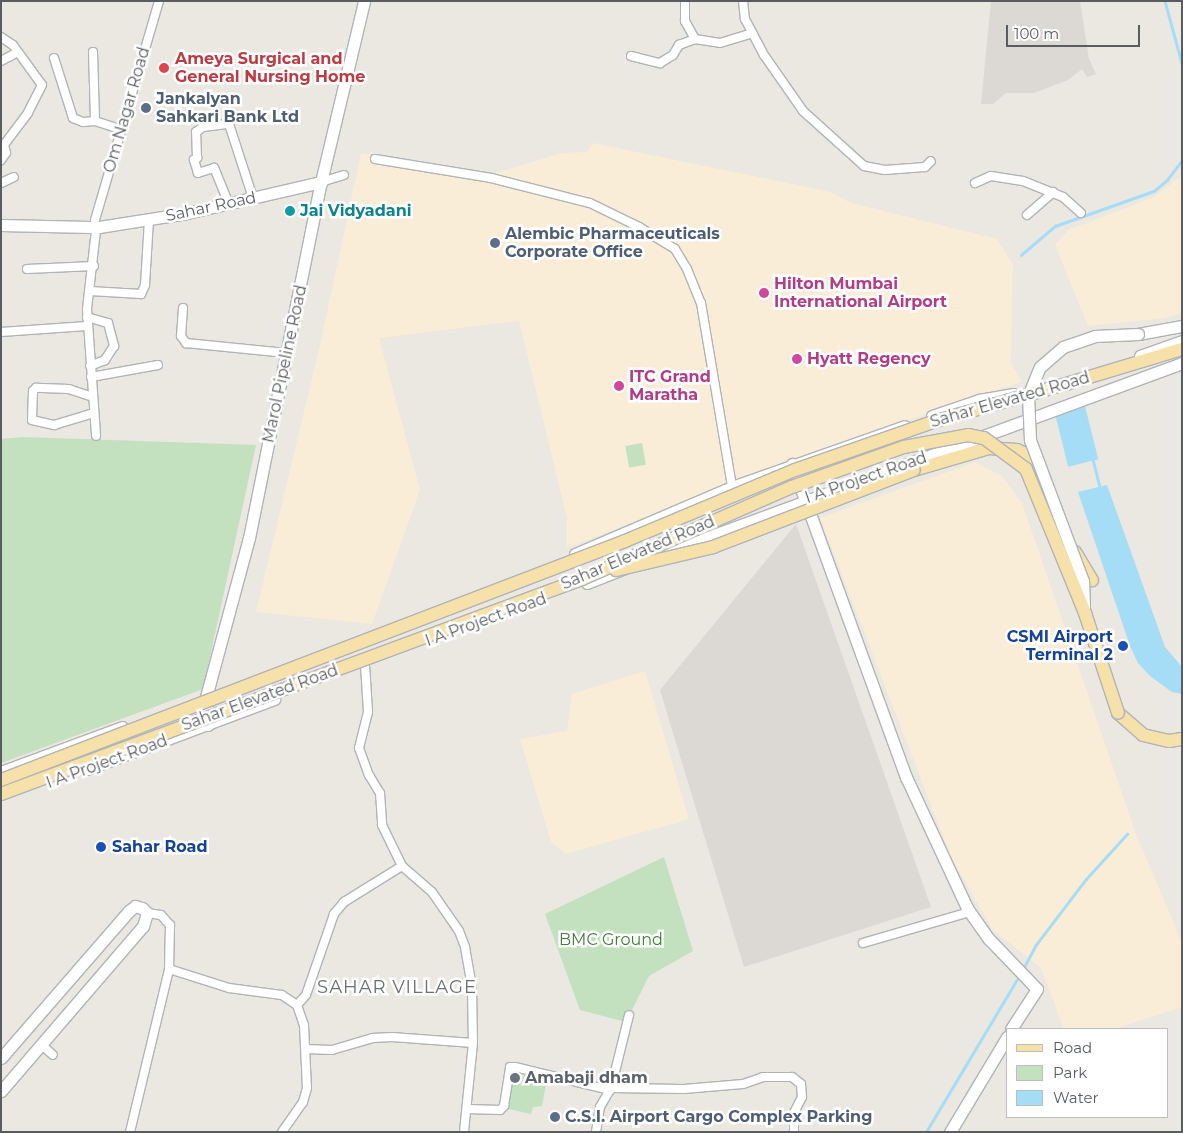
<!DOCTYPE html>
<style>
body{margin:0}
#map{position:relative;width:1183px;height:1133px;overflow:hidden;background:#ebe7e1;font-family:Montserrat,sans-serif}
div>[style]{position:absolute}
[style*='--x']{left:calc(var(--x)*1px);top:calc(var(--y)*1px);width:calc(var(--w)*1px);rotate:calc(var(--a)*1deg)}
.commercial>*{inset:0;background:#faedd7}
.industrial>*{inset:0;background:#dcd9d5}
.green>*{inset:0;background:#c3e0bf;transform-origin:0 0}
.water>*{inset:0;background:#a5ddf6;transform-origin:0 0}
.stream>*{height:2.5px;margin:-1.25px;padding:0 1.25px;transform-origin:1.25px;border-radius:1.25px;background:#a5ddf6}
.roads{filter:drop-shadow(1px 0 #b1b4b7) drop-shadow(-1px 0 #b1b4b7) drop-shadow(0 1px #b1b4b7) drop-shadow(0 -1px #b1b4b7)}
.street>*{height:8px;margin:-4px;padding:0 4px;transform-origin:4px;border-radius:4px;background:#fff}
.secondary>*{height:11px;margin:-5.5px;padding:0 5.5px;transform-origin:5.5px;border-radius:5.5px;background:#fff}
.primary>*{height:12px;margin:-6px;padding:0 6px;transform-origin:6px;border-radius:6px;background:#f7e1aa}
.bridges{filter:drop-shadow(1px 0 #b0b4b7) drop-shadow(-1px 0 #b0b4b7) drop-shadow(0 1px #b0b4b7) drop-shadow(0 -1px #b0b4b7)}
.secondary-bridge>*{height:11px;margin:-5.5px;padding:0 5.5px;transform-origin:5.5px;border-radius:5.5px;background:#fff}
.primary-bridge>*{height:12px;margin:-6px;padding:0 6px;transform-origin:6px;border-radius:6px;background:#f7e1aa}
.dots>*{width:14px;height:14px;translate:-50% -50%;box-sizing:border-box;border:2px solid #fff;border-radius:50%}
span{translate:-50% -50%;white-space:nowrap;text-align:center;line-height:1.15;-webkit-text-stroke:5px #fff;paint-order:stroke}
.health-label{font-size:16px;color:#be3a42;font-weight:700}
.left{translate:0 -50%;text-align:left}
.service-label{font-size:16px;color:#4e5e75;font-weight:700}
.street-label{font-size:16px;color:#595d60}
.culture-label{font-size:16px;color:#0d838f;font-weight:700}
.hotel-label{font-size:16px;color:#b23c85;font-weight:700}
.transit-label{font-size:16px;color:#164399;font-weight:700}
.right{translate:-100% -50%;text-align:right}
.park-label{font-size:16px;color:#407d3b}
.worship-label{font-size:16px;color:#5b616d;font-weight:700}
.neighbourhood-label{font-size:18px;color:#6a6f72;letter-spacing:1px}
.frame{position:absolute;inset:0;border:2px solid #595d60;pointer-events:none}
.legend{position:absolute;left:1006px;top:1028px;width:162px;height:90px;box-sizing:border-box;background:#fff;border:1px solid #bdbebf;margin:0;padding:6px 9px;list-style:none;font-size:15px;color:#595d60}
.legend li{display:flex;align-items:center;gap:10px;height:25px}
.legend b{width:25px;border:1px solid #bdbebf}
.scale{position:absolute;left:1006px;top:25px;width:134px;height:22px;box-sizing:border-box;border:2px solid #595d60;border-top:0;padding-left:6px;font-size:15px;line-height:18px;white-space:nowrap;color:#595d60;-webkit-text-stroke:4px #fff;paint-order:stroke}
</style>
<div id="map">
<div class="commercial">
<div style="clip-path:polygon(593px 143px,831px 192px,851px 203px,997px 239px,1013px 265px,1011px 363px,1022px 382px,794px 459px,567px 548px,567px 518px,519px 321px,379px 338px,420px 490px,372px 624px,256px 612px,320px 345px,361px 153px,484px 177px,561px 153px,587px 152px)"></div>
<div style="clip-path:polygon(1182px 175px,1182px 313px,1165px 318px,1088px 326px,1055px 245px,1068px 230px,1154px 197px)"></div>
<div style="clip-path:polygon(975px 462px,1002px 476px,1022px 503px,1136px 834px,1182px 942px,1182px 1007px,1114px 1029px,1064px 1029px,1041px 968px,993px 930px,952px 859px,820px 518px)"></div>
<div style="clip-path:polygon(645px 671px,689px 819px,566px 854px,551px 842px,520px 739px,567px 731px,572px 694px)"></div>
</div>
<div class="industrial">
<div style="clip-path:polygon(991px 1px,1080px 1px,1089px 59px,1096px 74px,1087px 77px,1082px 69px,1068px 80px,1034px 93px,1006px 93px,993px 104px,981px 104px)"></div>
<div style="clip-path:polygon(796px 524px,931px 907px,744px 967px,660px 690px)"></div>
</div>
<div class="green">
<div style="clip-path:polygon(23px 437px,256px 445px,203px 689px,1px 763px,1px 439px)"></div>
<div style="left:642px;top:443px;width:22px;height:17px;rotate:80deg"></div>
<div style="clip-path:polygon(664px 857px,693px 951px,649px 976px,626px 1022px,580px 1010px,545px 914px)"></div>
<div style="clip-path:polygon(524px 1074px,547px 1079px,542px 1106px,533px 1107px,531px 1114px,505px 1108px,511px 1092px,506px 1088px,506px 1081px,521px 1084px)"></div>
</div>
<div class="water">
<div style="left:1085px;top:406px;width:55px;height:31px;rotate:76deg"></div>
<div style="clip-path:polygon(1107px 485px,1165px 647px,1182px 667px,1182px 694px,1172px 692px,1150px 676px,1138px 663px,1130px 646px,1078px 492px)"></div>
</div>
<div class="stream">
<div style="--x:1165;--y:1;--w:64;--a:74.7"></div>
<div style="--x:1021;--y:255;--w:45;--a:-40.5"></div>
<div style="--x:1055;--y:226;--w:105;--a:-19.5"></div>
<div style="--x:1154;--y:191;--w:17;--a:-40"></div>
<div style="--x:1167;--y:180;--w:25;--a:-53"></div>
<div style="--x:1093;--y:459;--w:30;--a:76"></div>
<div style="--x:1023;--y:969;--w:26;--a:-62"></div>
<div style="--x:1035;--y:946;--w:84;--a:-52.7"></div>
<div style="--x:1086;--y:879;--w:61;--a:-47.7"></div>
<div style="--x:926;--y:1132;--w:182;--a:-59.2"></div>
</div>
<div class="roads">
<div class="street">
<div style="--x:685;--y:1;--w:20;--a:90"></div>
<div style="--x:685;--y:21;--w:21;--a:61"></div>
<div style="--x:695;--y:39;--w:25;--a:9"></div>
<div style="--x:720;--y:43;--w:34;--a:-17"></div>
<div style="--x:743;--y:1;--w:18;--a:84"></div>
<div style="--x:745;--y:19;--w:41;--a:62.2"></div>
<div style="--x:764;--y:55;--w:68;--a:55.1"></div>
<div style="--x:803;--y:111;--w:82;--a:42"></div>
<div style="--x:864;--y:166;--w:21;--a:11"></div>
<div style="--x:885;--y:170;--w:40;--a:-4.3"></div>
<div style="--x:925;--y:167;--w:8;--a:-45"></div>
<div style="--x:1;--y:37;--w:14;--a:34"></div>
<div style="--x:13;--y:45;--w:49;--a:54.1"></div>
<div style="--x:42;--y:85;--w:31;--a:117"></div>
<div style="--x:28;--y:113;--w:40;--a:127"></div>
<div style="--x:4;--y:145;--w:8;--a:76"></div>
<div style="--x:6;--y:153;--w:9;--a:126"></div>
<div style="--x:93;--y:52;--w:69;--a:88.3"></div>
<div style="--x:95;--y:121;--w:26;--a:18"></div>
<div style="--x:631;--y:56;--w:30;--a:14"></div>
<div style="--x:660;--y:63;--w:15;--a:-32"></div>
<div style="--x:673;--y:55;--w:12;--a:-59"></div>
<div style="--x:679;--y:45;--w:17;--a:-21"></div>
<div style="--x:54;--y:58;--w:63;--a:72.4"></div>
<div style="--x:73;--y:118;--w:11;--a:22"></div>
<div style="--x:83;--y:122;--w:12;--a:-5"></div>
<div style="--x:1;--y:61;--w:19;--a:-28"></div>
<div style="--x:375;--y:159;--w:118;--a:9.3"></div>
<div style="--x:491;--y:178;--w:102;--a:14.2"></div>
<div style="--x:590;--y:203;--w:55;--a:26.1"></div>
<div style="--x:639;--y:227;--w:42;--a:31.4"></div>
<div style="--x:675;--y:249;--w:23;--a:59"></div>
<div style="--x:687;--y:269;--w:37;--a:68"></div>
<div style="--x:701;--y:303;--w:187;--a:80.4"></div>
<div style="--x:321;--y:182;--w:24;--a:-17"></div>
<div style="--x:1;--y:183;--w:14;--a:-25"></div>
<div style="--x:975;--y:183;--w:17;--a:-24"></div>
<div style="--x:991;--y:176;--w:32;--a:9"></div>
<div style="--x:1023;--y:181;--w:43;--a:21.8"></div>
<div style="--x:1063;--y:197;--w:24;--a:42"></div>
<div style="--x:228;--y:202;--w:37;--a:-112"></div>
<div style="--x:214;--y:168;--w:17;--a:163"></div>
<div style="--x:198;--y:173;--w:14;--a:-107"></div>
<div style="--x:194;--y:160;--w:4;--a:-34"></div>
<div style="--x:197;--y:158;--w:26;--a:-92"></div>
<div style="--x:196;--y:132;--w:9;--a:-36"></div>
<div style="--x:203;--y:127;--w:26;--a:-7"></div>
<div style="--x:229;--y:124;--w:78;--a:72"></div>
<div style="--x:1027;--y:215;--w:35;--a:-41"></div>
<div style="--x:95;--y:220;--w:228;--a:-73.7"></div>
<div style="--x:96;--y:230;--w:80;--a:96.5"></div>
<div style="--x:87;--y:309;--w:127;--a:85.9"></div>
<div style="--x:27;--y:269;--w:67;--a:-2.6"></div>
<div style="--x:90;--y:291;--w:51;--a:3.4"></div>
<div style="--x:141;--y:294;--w:10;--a:-66"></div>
<div style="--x:145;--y:285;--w:66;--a:-86.5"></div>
<div style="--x:183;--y:308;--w:28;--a:94"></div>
<div style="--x:181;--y:336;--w:9;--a:54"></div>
<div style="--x:186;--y:343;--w:101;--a:5.7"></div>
<div style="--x:87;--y:317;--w:22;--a:16"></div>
<div style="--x:108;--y:323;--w:24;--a:75"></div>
<div style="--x:114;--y:346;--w:17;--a:123"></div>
<div style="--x:105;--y:360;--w:16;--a:158"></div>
<div style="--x:1;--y:332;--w:86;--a:-4"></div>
<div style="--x:91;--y:377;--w:68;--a:-10.2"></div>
<div style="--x:93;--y:397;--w:25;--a:-162"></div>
<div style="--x:69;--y:389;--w:33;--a:-178"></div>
<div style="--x:36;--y:388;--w:4;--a:135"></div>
<div style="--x:33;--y:391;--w:29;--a:92"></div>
<div style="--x:32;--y:420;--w:23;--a:13"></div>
<div style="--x:54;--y:425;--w:42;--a:-16.7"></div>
<div style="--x:365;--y:665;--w:47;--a:86.3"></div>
<div style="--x:368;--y:712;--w:37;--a:104"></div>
<div style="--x:359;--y:748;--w:29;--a:70"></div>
<div style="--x:369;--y:775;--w:21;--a:59"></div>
<div style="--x:380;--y:793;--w:32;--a:86"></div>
<div style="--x:382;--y:825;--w:46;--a:64"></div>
<div style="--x:402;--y:866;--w:40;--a:41"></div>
<div style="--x:432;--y:892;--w:47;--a:55.3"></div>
<div style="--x:459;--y:931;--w:17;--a:69"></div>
<div style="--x:465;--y:947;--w:41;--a:80.1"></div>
<div style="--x:472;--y:987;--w:56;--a:89"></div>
<div style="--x:473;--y:1043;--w:89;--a:95.8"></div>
<div style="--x:863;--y:943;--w:111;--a:-16.2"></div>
<div style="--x:169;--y:969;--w:63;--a:17.6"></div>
<div style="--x:229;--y:988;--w:53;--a:7.5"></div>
<div style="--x:282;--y:995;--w:18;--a:34"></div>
<div style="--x:297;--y:1005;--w:21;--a:71"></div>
<div style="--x:304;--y:1025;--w:63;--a:87.3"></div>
<div style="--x:307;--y:1088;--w:15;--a:106"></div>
<div style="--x:303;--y:1102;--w:37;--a:125"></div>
<div style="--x:297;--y:1005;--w:13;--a:-48"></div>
<div style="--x:306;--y:995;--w:86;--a:-70.9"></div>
<div style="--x:334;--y:914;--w:16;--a:-50"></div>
<div style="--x:344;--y:902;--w:68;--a:-31.8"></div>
<div style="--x:43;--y:1046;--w:13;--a:42"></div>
<div style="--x:306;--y:1049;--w:26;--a:2"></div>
<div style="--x:332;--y:1050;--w:43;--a:-16.3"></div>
<div style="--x:373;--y:1038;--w:19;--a:-3"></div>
<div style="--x:392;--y:1037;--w:81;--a:4.2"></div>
<div style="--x:611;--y:1088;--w:73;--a:0.8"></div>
<div style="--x:684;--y:1089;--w:59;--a:-4.8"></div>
<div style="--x:743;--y:1084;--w:21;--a:-19"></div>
<div style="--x:763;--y:1077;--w:29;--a:0"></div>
<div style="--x:792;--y:1077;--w:11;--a:38"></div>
<div style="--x:801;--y:1084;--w:13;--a:86"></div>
<div style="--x:802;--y:1097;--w:18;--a:117"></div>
<div style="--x:794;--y:1113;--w:19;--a:90"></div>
<div style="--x:468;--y:1109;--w:32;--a:2"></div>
<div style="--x:500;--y:1110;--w:6;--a:-45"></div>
<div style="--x:504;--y:1106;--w:39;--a:-81"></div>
<div style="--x:510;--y:1067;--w:5;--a:0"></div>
<div style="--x:515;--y:1067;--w:98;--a:13.6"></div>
<div style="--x:130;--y:1132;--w:168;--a:-76.5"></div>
<div style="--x:169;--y:969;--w:44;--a:-88.7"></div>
<div style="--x:170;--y:925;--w:13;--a:-132"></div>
<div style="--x:161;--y:915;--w:14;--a:-172"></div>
<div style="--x:596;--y:1132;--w:25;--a:-81"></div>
<div style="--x:600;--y:1107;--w:22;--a:-60"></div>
<div style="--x:611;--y:1088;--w:75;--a:-76.1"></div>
</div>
<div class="secondary">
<div style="--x:1;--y:225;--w:89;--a:1.3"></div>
<div style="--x:99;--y:227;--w:89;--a:-9"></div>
<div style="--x:187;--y:213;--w:138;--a:-13"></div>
<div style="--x:1138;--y:334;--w:45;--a:-10.3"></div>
<div style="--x:1140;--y:356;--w:45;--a:-19.7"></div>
<div style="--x:932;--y:416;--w:50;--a:-18.8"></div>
<div style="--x:979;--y:400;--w:35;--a:-10"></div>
<div style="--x:792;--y:464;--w:333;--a:70"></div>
<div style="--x:906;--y:777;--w:145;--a:65"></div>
<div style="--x:967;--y:908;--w:38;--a:55"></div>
<div style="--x:989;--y:939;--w:69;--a:46.2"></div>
<div style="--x:1037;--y:989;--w:48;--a:123"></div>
<div style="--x:575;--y:554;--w:171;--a:-23.1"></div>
<div style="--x:732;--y:487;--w:183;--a:-19.4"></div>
<div style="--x:654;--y:557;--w:563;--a:-20.17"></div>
<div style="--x:587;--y:583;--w:41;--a:-21.5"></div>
<div style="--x:208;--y:725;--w:28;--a:-94"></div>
<div style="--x:206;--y:697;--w:165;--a:-74.9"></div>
<div style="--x:249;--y:538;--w:363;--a:-78.6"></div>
<div style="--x:321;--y:182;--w:186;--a:-76.6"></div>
<div style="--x:87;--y:769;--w:200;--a:-20.5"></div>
<div style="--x:1;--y:772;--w:129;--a:-20.4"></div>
<div style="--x:1;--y:1058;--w:195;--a:-49"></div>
<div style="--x:129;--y:911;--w:8;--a:-40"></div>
<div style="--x:135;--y:906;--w:7;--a:16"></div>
<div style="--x:142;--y:908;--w:7;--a:45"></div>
<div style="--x:147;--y:913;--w:14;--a:107"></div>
<div style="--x:143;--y:926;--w:218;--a:130.7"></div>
<div style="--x:950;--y:1132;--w:111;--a:-59"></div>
</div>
<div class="primary">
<div style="--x:1066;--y:384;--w:121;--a:-16.8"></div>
<div style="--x:914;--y:470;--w:78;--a:-16.3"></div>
<div style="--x:989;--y:448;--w:28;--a:4"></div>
<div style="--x:1017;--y:450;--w:14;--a:25"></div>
<div style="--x:1030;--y:456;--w:18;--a:52"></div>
<div style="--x:1075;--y:552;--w:33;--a:59"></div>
<div style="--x:1118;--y:713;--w:33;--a:41"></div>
<div style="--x:1143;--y:735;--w:27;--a:13"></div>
<div style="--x:1169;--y:741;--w:13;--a:-9"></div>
</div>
</div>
<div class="bridges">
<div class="secondary-bridge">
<div style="--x:1084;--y:608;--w:27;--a:-92"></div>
<div style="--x:1083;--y:581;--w:151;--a:-110.6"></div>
<div style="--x:1030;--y:440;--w:44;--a:-92.6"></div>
<div style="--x:1028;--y:396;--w:31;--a:-68"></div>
<div style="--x:1040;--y:367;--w:30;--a:-41"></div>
<div style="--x:1063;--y:347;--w:34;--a:-19"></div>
<div style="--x:1095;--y:336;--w:43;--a:-2.7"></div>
</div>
<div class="primary-bridge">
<div style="--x:616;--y:570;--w:100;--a:-13.3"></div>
<div style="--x:713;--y:547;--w:215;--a:-21"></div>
<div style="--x:1;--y:780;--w:668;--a:-20.96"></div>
<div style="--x:625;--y:541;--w:184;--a:-22.7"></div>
<div style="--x:795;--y:470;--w:149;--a:-19.2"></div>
<div style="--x:936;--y:421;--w:135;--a:-15.9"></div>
<div style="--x:1;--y:794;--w:620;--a:-20.31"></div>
<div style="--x:582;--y:579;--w:229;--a:-23.7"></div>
<div style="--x:792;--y:487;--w:119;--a:-19.7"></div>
<div style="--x:904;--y:447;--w:65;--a:-10.6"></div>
<div style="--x:968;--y:435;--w:16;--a:11"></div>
<div style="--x:984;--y:438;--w:52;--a:36.4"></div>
<div style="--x:1026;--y:469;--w:156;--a:67.7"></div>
<div style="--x:1085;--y:613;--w:105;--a:71.7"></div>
</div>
</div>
<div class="dots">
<div style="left:164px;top:68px;background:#e0444e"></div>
<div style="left:146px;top:108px;background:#5c6f8a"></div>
<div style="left:290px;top:211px;background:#0f9aa8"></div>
<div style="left:495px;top:243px;background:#5c6f8a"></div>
<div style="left:764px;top:293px;background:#d1479c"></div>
<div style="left:797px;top:359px;background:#d1479c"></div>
<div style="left:619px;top:386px;background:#d1479c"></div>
<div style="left:1123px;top:646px;background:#1a4fb4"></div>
<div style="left:101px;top:847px;background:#1a4fb4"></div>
<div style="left:515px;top:1078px;background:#6b7280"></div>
<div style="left:555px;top:1117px;background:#5c6f8a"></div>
</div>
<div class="health-label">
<span class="left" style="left:175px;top:68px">Ameya Surgical and<br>General Nursing Home</span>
</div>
<div class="service-label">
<span class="left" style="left:156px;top:108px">Jankalyan<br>Sahkari Bank Ltd</span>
<span class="left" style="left:505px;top:243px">Alembic Pharmaceuticals<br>Corporate Office</span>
<span class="left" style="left:565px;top:1117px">C.S.I. Airport Cargo Complex Parking</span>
</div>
<div class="street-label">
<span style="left:127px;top:110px;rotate:-74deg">Om Nagar Road</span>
<span style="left:211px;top:207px;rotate:-12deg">Sahar Road</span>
<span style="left:285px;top:364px;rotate:-78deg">Marol Pipeline Road</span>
<span style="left:1010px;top:400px;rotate:-16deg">Sahar Elevated Road</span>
<span style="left:866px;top:478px;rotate:-19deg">I A Project Road</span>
<span style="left:638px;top:553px;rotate:-23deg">Sahar Elevated Road</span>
<span style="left:486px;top:620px;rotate:-20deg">I A Project Road</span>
<span style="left:260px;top:698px;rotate:-20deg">Sahar Elevated Road</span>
<span style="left:107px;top:762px;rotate:-20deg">I A Project Road</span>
</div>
<div class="culture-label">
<span class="left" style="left:300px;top:211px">Jai Vidyadani</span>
</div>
<div class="hotel-label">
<span class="left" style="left:774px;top:293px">Hilton Mumbai<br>International Airport</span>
<span class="left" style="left:807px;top:359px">Hyatt Regency</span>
<span class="left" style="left:629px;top:386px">ITC Grand<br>Maratha</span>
</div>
<div class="transit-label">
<span class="right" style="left:1113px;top:646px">CSMI Airport<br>Terminal 2</span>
<span class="left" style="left:112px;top:847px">Sahar Road</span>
</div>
<div class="park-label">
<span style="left:611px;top:940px">BMC Ground</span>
</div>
<div class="worship-label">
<span class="left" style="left:525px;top:1078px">Amabaji dham</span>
</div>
<div class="neighbourhood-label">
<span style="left:397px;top:987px">SAHAR VILLAGE</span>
</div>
<div class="frame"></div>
<ul class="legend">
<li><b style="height:6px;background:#f7e1aa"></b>Road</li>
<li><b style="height:14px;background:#c3e0bf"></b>Park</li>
<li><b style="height:14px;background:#a5ddf6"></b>Water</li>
</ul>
<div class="scale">100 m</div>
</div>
